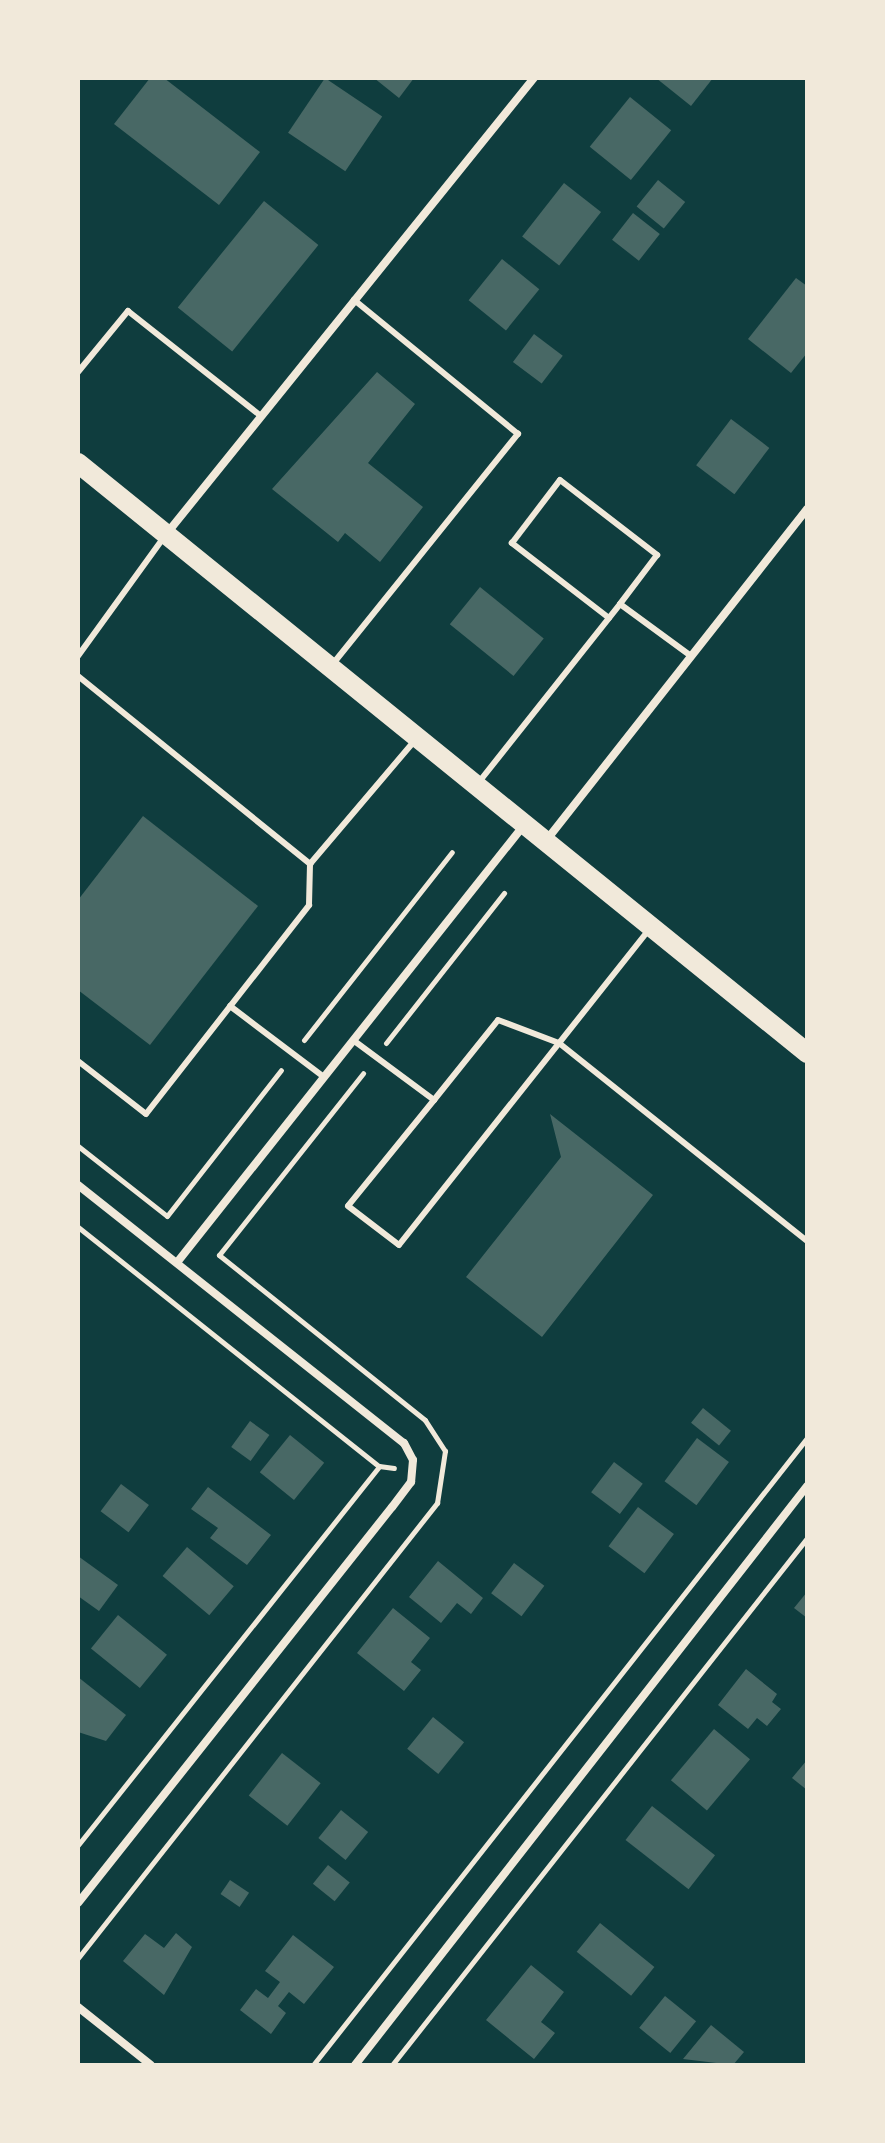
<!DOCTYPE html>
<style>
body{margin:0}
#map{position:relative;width:885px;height:2143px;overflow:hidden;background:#0f3d3e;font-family:"Fira Sans Condensed",sans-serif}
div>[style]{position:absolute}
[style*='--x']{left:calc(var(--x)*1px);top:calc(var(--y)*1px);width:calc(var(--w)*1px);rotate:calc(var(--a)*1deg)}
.building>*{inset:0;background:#486865;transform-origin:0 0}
.path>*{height:5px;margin:-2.5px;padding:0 2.5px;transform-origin:2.5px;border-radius:2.5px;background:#f1e9da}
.service>*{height:6px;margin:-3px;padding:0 3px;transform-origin:3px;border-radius:3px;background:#f1e9da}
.minor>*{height:8px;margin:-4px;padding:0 4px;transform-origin:4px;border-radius:4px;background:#f1e9da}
.primary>*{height:20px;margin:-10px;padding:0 10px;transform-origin:10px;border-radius:10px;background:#f1e9da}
span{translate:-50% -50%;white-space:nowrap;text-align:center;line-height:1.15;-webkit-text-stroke:7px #f1e9da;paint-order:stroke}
.frame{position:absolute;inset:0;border:80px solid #f1e9da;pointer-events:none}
</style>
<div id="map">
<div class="building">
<div style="clip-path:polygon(150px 78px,164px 78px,260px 152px,219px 205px,114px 124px)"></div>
<div style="left:325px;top:78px;width:69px;height:66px;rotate:34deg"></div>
<div style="clip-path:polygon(374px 78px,414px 78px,399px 98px)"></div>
<div style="clip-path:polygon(656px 78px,713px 78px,691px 106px)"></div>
<div style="left:630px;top:97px;width:53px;height:64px;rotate:39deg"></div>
<div style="left:658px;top:180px;width:35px;height:34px;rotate:39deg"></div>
<div style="left:564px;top:183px;width:47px;height:68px;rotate:38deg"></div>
<div style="left:264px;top:201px;width:70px;height:137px;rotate:39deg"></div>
<div style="left:633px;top:213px;width:34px;height:34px;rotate:38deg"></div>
<div style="left:502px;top:259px;width:48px;height:53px;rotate:39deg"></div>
<div style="clip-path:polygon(796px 278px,807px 286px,807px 353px,791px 373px,748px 339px)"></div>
<div style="left:534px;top:334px;width:36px;height:35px;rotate:37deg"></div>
<div style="clip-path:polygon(377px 372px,415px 404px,368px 463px,423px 507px,380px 562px,345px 533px,338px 542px,272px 489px)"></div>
<div style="left:731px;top:419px;width:48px;height:58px;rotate:37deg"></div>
<div style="left:480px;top:587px;width:82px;height:48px;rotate:39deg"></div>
<div style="clip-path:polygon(143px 816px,258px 906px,150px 1045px,78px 990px,78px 900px)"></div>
<div style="clip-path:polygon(550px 1114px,653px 1195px,542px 1337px,466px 1277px,561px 1157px)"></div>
<div style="left:703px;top:1408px;width:36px;height:19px;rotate:39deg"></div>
<div style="left:250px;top:1421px;width:24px;height:32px;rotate:36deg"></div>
<div style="left:290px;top:1435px;width:44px;height:48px;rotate:39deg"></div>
<div style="left:697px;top:1438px;width:40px;height:54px;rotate:37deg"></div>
<div style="left:614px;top:1462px;width:36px;height:38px;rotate:37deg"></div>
<div style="left:121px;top:1484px;width:35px;height:34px;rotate:37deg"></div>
<div style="clip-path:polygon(208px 1487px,271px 1535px,247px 1565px,210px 1538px,218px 1528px,191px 1509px)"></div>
<div style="left:638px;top:1507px;width:45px;height:49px;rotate:37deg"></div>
<div style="left:187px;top:1547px;width:61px;height:38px;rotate:40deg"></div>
<div style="clip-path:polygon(78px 1556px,118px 1585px,99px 1611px,78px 1596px)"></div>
<div style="clip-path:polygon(438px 1561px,483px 1598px,471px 1614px,457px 1603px,441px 1623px,409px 1597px)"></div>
<div style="left:514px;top:1563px;width:38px;height:38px;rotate:37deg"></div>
<div style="clip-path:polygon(807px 1592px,807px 1618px,794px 1608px)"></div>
<div style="clip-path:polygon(393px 1608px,430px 1638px,411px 1662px,421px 1670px,404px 1691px,357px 1653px)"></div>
<div style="left:118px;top:1615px;width:63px;height:43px;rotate:39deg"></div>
<div style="clip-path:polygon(746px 1669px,777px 1694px,772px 1702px,781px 1709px,767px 1726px,757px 1718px,748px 1729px,718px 1705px)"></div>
<div style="clip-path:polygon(78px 1677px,126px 1715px,106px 1741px,78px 1732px)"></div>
<div style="left:433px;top:1717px;width:40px;height:41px;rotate:39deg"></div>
<div style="left:714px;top:1729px;width:47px;height:67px;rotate:40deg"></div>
<div style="left:282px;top:1753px;width:49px;height:54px;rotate:38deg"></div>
<div style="clip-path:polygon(807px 1760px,807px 1790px,792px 1778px)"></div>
<div style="left:652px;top:1806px;width:80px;height:43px;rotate:38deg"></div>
<div style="left:341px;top:1810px;width:35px;height:36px;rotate:39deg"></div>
<div style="left:328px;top:1865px;width:28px;height:24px;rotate:39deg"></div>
<div style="left:230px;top:1880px;width:23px;height:17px;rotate:34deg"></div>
<div style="left:600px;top:1923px;width:70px;height:37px;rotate:39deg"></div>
<div style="clip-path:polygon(176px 1933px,192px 1947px,164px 1995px,123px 1961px,145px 1934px,164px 1948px)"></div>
<div style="clip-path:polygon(293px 1935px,334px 1967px,304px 2004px,289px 1992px,278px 2006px,286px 2013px,271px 2034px,240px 2010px,256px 1989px,268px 1998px,280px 1982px,265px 1971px)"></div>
<div style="clip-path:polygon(531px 1965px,564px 1992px,541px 2022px,555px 2033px,534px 2059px,486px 2020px)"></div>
<div style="left:665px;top:1996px;width:40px;height:41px;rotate:39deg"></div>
<div style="clip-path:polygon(711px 2025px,744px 2052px,733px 2065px,683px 2059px)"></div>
</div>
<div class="path">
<div style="--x:304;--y:1040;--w:239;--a:-51.8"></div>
<div style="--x:386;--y:1043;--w:191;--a:-51.8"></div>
<div style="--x:78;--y:1146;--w:113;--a:38.2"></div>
<div style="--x:167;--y:1216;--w:185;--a:-52"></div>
<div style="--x:78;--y:1227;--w:384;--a:38.5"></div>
<div style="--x:78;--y:1845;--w:484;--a:-51.5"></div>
<div style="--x:379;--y:1466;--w:15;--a:8"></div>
<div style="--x:78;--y:1958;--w:580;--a:-51.73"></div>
<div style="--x:437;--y:1503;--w:53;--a:-81.3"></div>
<div style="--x:445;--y:1451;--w:37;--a:-123"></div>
<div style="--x:425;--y:1420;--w:264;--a:-141.3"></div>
<div style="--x:219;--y:1255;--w:232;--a:-51.6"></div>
<div style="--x:313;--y:2065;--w:798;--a:-51.77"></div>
<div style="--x:392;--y:2065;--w:671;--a:-51.78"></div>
</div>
<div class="service">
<div style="--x:78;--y:372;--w:79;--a:-50.7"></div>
<div style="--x:128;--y:311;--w:169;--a:38.3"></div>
<div style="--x:609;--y:618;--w:123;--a:-142.3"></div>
<div style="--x:512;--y:543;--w:79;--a:-52.7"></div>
<div style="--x:560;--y:480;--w:123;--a:37.7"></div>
<div style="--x:657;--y:555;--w:61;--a:127.1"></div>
<div style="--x:78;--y:656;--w:148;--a:-54.1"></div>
<div style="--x:332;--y:665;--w:297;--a:-51.2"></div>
<div style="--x:518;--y:434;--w:212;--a:-140.7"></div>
<div style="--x:78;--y:676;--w:299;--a:39"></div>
<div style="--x:479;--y:782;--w:227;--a:-51.6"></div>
<div style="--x:620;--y:604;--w:88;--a:36.2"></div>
<div style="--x:230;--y:1006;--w:118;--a:37.1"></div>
<div style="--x:353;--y:1040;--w:101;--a:36.5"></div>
<div style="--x:434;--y:1100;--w:136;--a:129.1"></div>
<div style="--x:348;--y:1206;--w:64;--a:37.4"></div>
<div style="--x:399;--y:1245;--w:401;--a:-51.6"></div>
<div style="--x:78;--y:1061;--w:86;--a:37.9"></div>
<div style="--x:146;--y:1114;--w:265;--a:-52"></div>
<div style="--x:309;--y:905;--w:41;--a:-88.6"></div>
<div style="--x:310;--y:864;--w:162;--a:-49.7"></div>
<div style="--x:434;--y:1100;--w:102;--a:-51.3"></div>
<div style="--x:498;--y:1020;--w:65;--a:20.7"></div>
<div style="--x:559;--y:1043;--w:317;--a:38.6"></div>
</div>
<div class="minor">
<div style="--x:168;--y:532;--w:583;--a:-51.13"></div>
<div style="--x:545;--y:842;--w:424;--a:-51.8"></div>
<div style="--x:78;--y:1185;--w:416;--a:38.4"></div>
<div style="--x:404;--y:1443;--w:19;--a:62"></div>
<div style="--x:413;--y:1460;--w:22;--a:95"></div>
<div style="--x:411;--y:1482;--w:31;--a:127"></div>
<div style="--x:392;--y:1507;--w:505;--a:128.41"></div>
<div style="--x:179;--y:1260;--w:555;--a:-51.58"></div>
<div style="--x:78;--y:2007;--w:93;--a:38.5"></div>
<div style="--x:355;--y:2065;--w:735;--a:-52.02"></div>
</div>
<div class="primary">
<div style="--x:78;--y:463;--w:938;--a:38.98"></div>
</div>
<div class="frame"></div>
</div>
